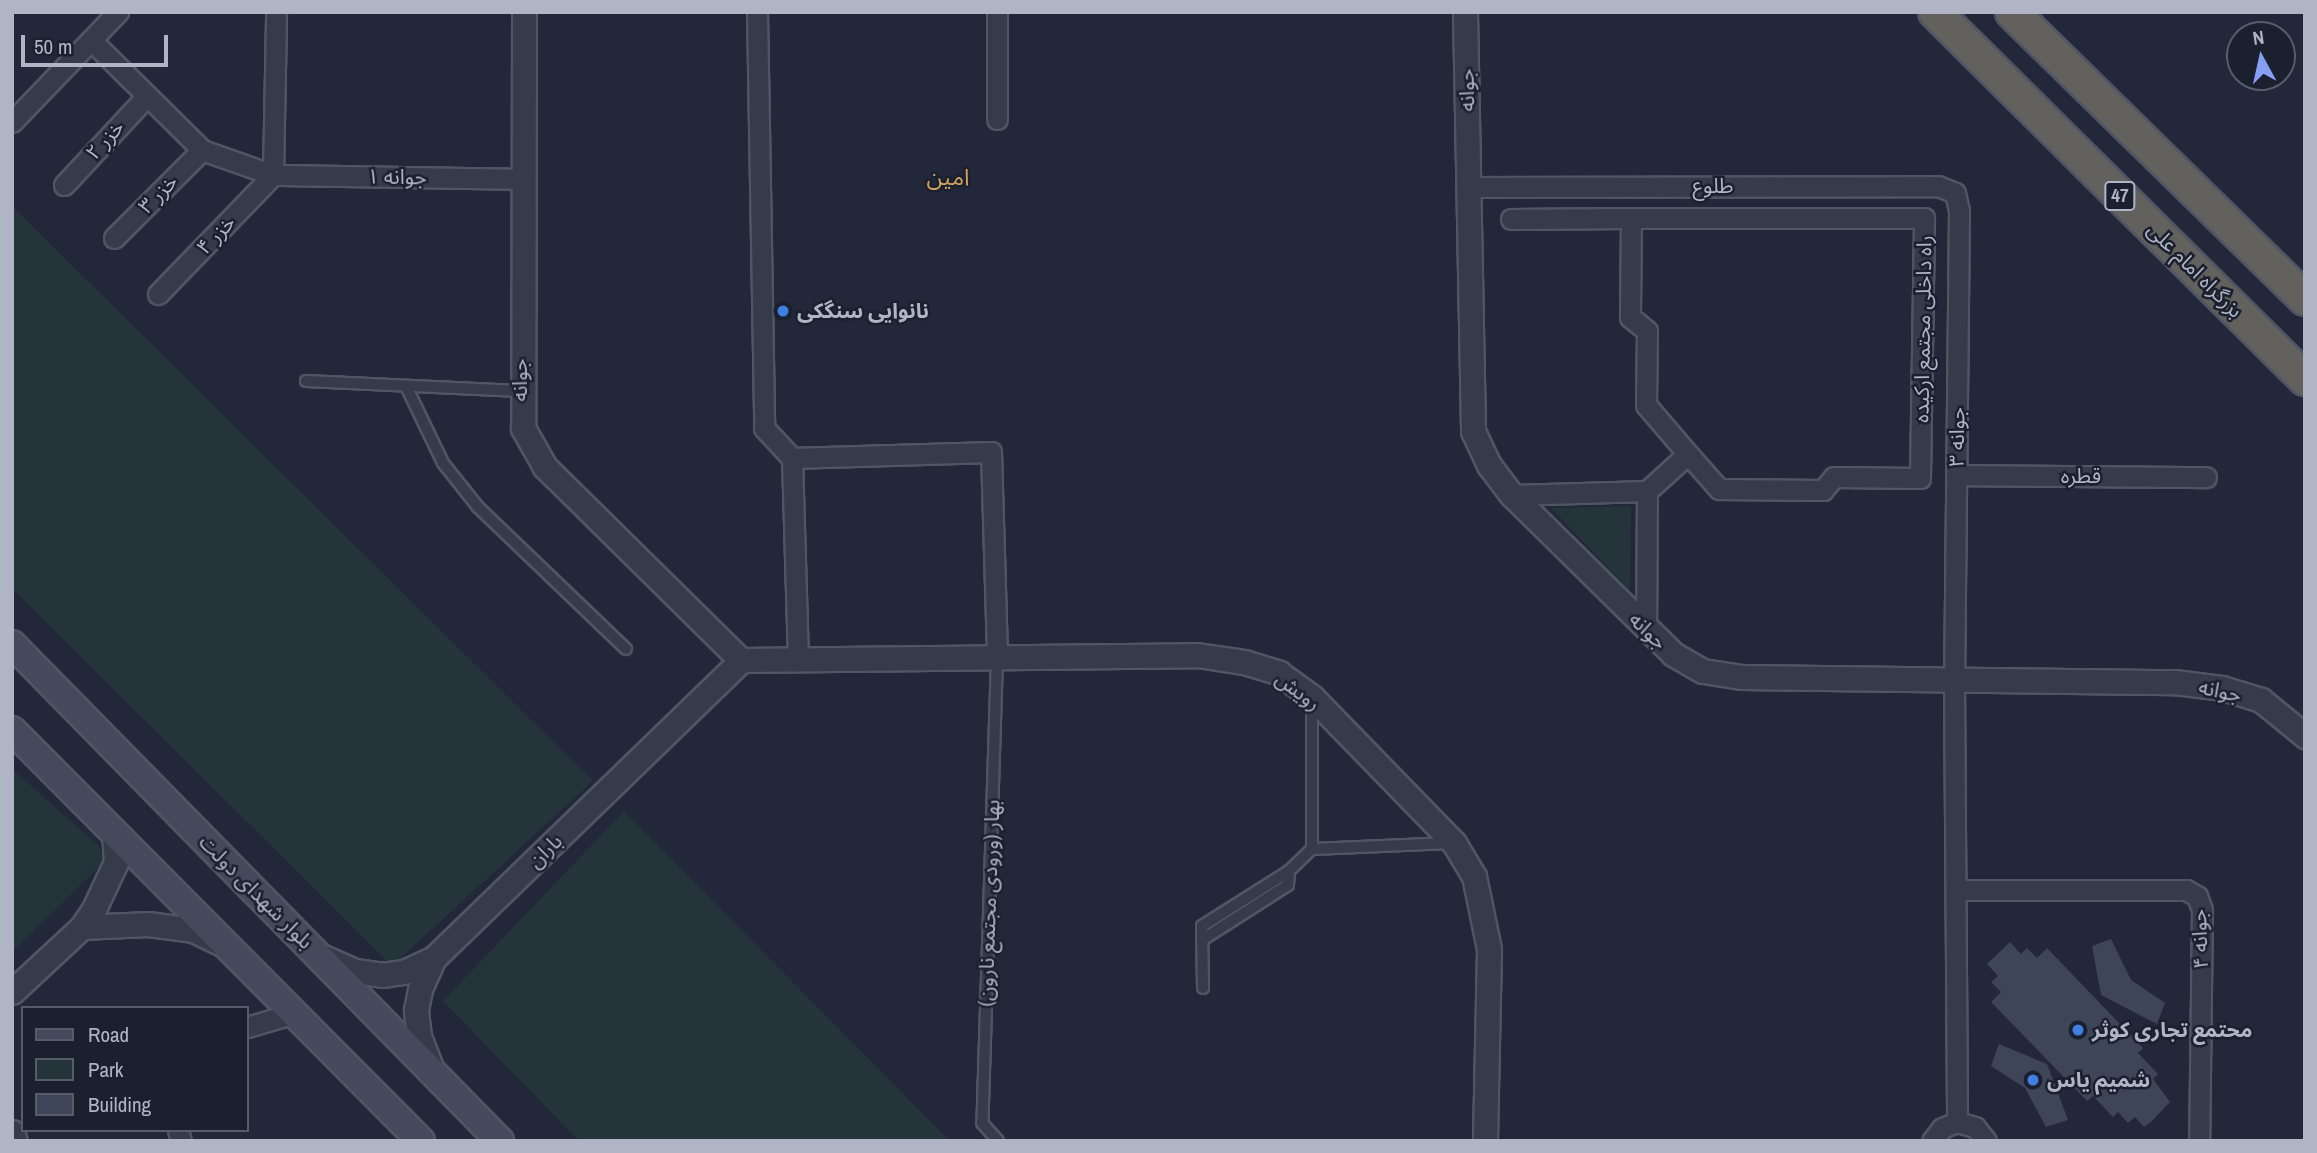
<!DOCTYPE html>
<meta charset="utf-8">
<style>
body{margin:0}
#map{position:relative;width:2317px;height:1153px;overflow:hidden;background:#222839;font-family:"Archivo Narrow","Noto Sans Arabic",sans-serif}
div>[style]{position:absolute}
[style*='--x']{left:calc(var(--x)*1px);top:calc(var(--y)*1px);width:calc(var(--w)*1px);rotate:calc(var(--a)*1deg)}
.green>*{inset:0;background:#24343a}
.building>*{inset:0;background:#3e4559}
.roads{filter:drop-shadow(2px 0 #505564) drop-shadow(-2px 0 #505564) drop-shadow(0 2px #505564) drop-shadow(0 -2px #505564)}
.service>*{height:10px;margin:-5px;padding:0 5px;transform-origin:5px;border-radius:5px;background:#363b49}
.minor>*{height:19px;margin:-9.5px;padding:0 9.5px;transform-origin:9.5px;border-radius:9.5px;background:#363b49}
.tertiary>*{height:23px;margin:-11.5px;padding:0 11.5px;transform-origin:11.5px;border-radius:11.5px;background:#363b49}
.secondary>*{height:26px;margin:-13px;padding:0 13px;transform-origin:13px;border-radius:13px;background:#44495c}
.trunk>*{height:32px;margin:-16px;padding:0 16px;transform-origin:16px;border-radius:16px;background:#62615e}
.dots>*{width:19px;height:19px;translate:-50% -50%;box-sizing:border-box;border:4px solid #1b202e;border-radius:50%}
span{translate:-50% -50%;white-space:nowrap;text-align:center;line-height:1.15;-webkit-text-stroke:5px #1b202e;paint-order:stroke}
.shield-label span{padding:2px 5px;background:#1b202e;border:2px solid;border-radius:5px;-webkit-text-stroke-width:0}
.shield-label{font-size:19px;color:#b0b5c5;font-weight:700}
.street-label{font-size:21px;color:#b0b5c5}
.poi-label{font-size:21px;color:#b0b5c5;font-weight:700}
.left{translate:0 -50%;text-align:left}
.neighbourhood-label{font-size:23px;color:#d0a361}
.frame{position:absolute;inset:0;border:14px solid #b0b5c5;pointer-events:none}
.legend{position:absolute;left:21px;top:1006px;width:228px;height:126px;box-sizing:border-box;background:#1b202e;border:2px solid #575c6a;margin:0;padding:9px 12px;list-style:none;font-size:21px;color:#b0b5c5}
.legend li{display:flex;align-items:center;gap:14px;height:35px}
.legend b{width:35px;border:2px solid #575c6a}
.north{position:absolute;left:2226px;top:21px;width:70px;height:70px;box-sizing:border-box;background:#1b202e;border:2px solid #575c6a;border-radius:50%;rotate:352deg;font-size:19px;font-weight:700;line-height:28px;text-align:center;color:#b0b5c5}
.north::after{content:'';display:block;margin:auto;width:24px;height:32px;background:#869ff5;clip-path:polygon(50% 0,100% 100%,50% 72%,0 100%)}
.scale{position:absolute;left:21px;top:35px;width:147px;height:32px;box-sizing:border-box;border:4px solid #b0b5c5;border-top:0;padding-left:9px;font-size:21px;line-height:24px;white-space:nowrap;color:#b0b5c5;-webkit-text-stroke:5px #1b202e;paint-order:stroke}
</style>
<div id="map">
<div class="green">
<div style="clip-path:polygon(12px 206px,593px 781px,392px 966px,12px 588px)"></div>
<div style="clip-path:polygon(1631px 506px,1630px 591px,1551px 508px)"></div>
<div style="clip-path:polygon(12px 769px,99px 846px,102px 856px,99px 867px,12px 952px)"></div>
<div style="clip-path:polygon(624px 811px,950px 1141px,579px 1141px,443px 1001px)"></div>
</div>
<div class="building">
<div style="clip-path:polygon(2111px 939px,2131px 980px,2165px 1003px,2157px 1024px,2101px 995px,2092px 946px)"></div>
<div style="clip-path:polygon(2010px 942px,2021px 954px,2027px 948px,2037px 958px,2047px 948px,2143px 1048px,2138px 1053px,2158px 1074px,2153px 1079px,2170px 1102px,2151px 1122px,2144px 1127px,2135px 1117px,2128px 1123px,2118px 1112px,2113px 1117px,2093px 1096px,2087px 1101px,1991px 1002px,2001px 992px,1991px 982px,1998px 976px,1987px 964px)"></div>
<div style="clip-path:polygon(1999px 1044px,2047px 1064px,2068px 1120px,2046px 1127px,2025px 1088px,1991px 1066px)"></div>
</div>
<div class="roads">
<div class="service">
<div style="--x:306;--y:381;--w:214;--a:2.7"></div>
<div style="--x:406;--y:386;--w:85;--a:64.3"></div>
<div style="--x:443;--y:463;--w:56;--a:51.5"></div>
<div style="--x:478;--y:507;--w:205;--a:43.8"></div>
<div style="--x:997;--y:658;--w:465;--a:91.8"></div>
<div style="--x:982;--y:1123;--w:24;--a:48"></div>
<div style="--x:1312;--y:702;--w:147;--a:90"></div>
<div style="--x:1202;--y:940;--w:102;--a:-32.6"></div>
<div style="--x:1288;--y:885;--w:14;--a:-86"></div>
<div style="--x:1203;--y:988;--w:62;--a:-90.9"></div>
<div style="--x:1202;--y:926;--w:103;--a:-32.3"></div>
<div style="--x:1289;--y:871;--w:32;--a:-44"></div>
<div style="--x:1312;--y:849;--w:139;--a:-2.5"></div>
</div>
<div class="minor">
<div style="--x:757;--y:12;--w:416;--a:89"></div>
<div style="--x:764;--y:428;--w:41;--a:47"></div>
<div style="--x:792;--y:458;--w:201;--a:88.3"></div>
<div style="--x:91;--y:40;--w:156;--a:44.7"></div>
<div style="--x:202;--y:150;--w:75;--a:19.4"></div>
<div style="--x:273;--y:175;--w:248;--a:0.9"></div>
<div style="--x:997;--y:119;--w:107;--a:-90"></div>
<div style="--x:12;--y:122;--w:153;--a:-46.1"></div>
<div style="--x:273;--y:175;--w:163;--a:-88.9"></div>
<div style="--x:64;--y:185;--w:122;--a:-47"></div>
<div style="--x:1469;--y:187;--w:469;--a:-0.1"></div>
<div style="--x:1938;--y:186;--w:18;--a:22"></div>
<div style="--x:1955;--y:193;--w:18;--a:77"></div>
<div style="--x:1959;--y:211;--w:470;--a:90.6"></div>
<div style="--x:1954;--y:681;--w:441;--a:89.6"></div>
<div style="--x:1511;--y:219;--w:120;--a:-0.5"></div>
<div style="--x:114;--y:238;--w:124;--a:-45"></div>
<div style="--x:158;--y:294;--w:165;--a:-46"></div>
<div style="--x:792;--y:458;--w:199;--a:-1.7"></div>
<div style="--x:991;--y:452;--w:205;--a:88.3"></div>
<div style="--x:1956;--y:475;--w:250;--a:0.5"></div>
<div style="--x:1647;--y:491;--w:55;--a:-42.1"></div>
<div style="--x:1688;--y:454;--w:47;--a:48.5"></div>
<div style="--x:1719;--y:489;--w:104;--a:0.6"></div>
<div style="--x:1823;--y:490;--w:17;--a:-50"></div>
<div style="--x:1834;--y:477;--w:86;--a:0.7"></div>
<div style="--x:1920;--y:478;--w:260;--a:-89.1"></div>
<div style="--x:1924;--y:218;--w:293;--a:180"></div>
<div style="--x:1631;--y:218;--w:99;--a:90.6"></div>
<div style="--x:1630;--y:317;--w:22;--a:39"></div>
<div style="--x:1647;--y:331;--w:74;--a:90.8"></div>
<div style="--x:1646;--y:405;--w:65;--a:49.4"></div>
<div style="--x:1512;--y:495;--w:135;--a:-1.7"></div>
<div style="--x:1647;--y:491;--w:139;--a:90.4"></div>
<div style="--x:1956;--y:890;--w:230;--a:0"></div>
<div style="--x:2186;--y:890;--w:13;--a:29"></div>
<div style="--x:2197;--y:896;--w:15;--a:70"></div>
<div style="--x:2202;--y:910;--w:231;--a:90.7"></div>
<div style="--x:247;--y:1027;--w:47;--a:-16.1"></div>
<div style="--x:178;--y:1130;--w:11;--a:75"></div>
<div style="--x:1932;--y:1141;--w:16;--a:-52"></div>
<div style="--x:1942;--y:1128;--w:16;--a:-22"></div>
<div style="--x:1957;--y:1122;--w:19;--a:16"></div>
<div style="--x:1975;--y:1127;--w:18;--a:52"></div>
</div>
<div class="tertiary">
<div style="--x:524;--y:12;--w:416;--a:90.1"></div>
<div style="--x:523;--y:428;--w:45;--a:60.6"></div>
<div style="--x:545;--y:467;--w:275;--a:44.6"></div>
<div style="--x:1465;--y:12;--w:419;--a:88.9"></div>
<div style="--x:1473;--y:431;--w:38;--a:65"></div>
<div style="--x:1489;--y:465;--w:38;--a:53"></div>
<div style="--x:1512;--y:495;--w:226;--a:44.6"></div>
<div style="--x:1673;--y:654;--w:34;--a:30"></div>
<div style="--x:1703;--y:671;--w:38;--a:9"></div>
<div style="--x:1741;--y:677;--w:433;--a:0.7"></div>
<div style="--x:2174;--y:682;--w:48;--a:7.1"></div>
<div style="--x:2222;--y:688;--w:41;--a:17.1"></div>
<div style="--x:2261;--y:700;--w:57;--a:39.3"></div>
<div style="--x:741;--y:660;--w:456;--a:-0.6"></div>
<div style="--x:1197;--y:655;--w:48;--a:8.5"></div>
<div style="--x:1244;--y:662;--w:37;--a:17"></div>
<div style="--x:1279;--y:673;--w:41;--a:36"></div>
<div style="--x:1312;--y:697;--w:204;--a:45.8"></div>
<div style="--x:1454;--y:843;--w:39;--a:59"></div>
<div style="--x:1474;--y:876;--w:75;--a:78.4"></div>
<div style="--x:1489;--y:949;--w:192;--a:91.2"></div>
<div style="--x:82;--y:927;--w:66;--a:-2.6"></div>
<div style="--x:148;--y:924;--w:45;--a:7.6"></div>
<div style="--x:193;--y:930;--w:32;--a:26"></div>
<div style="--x:321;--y:956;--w:37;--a:24"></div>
<div style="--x:355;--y:971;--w:27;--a:8"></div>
<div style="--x:382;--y:975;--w:22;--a:-8"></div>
<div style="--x:404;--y:972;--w:33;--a:-25"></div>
<div style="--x:12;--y:992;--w:96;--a:-42.9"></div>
<div style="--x:82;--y:927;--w:22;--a:-56"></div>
<div style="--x:94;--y:909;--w:52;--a:-64.9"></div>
<div style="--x:116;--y:862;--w:27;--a:-94"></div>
<div style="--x:432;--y:1070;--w:36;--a:-111"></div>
<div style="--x:419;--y:1036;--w:26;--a:-97"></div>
<div style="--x:416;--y:1010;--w:21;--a:-79"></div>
<div style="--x:420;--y:989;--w:34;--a:-66"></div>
<div style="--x:434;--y:958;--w:428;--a:-44.1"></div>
<div style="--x:12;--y:1132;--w:9;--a:72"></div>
</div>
<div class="secondary">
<div style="--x:12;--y:644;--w:697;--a:45.52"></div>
<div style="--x:12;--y:730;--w:580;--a:45.14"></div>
</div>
<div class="trunk">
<div style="--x:1935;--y:12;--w:521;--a:44.77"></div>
<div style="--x:2012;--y:12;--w:410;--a:44.4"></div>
</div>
</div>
<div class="dots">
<div style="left:783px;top:311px;background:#3f7fe0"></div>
<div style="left:2078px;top:1030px;background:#3f7fe0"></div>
<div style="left:2033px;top:1080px;background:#3f7fe0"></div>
</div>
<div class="shield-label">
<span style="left:2120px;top:196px">47</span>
</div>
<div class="street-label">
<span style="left:1467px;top:90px;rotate:-91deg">جوانه</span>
<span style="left:105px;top:140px;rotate:-47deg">خزر ۲</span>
<span style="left:397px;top:177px;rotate:1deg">جوانه ۱</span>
<span style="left:1713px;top:186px">طلوع</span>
<span style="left:158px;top:194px;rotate:-45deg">خزر ۳</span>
<span style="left:216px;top:235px;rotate:-46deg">خزر ۴</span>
<span style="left:2195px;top:270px;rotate:45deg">بزرگراه امام علی</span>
<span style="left:1923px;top:329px;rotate:-89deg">راه داخلی مجتمع ارکیده</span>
<span style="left:520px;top:380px;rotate:-90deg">جوانه</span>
<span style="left:1957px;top:437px;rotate:-89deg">جوانه ۳</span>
<span style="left:2081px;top:476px">قطره</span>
<span style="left:1648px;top:631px;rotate:44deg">جوانه</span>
<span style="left:1298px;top:691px;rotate:37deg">رویش</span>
<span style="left:2220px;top:691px;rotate:12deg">جوانه</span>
<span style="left:545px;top:851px;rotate:-44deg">باران</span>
<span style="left:256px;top:892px;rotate:45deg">بلوار شهدای دولت</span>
<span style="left:989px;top:903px;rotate:-88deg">بهار (ورودی مجتمع نارون)</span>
<span style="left:2200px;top:939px;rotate:-92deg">جوانه ۴</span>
</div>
<div class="poi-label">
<span class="left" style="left:797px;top:311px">نانوایی سنگکی</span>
<span class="left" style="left:2092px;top:1030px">محتمع تجاری کوثر</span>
<span class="left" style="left:2047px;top:1080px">شمیم یاس</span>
</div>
<div class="neighbourhood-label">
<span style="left:948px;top:177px">امین</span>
</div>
<div class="frame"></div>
<ul class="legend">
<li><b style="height:9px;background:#44495c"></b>Road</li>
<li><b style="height:19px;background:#24343a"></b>Park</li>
<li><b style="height:19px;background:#3e4559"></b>Building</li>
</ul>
<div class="north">N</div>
<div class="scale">50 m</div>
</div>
